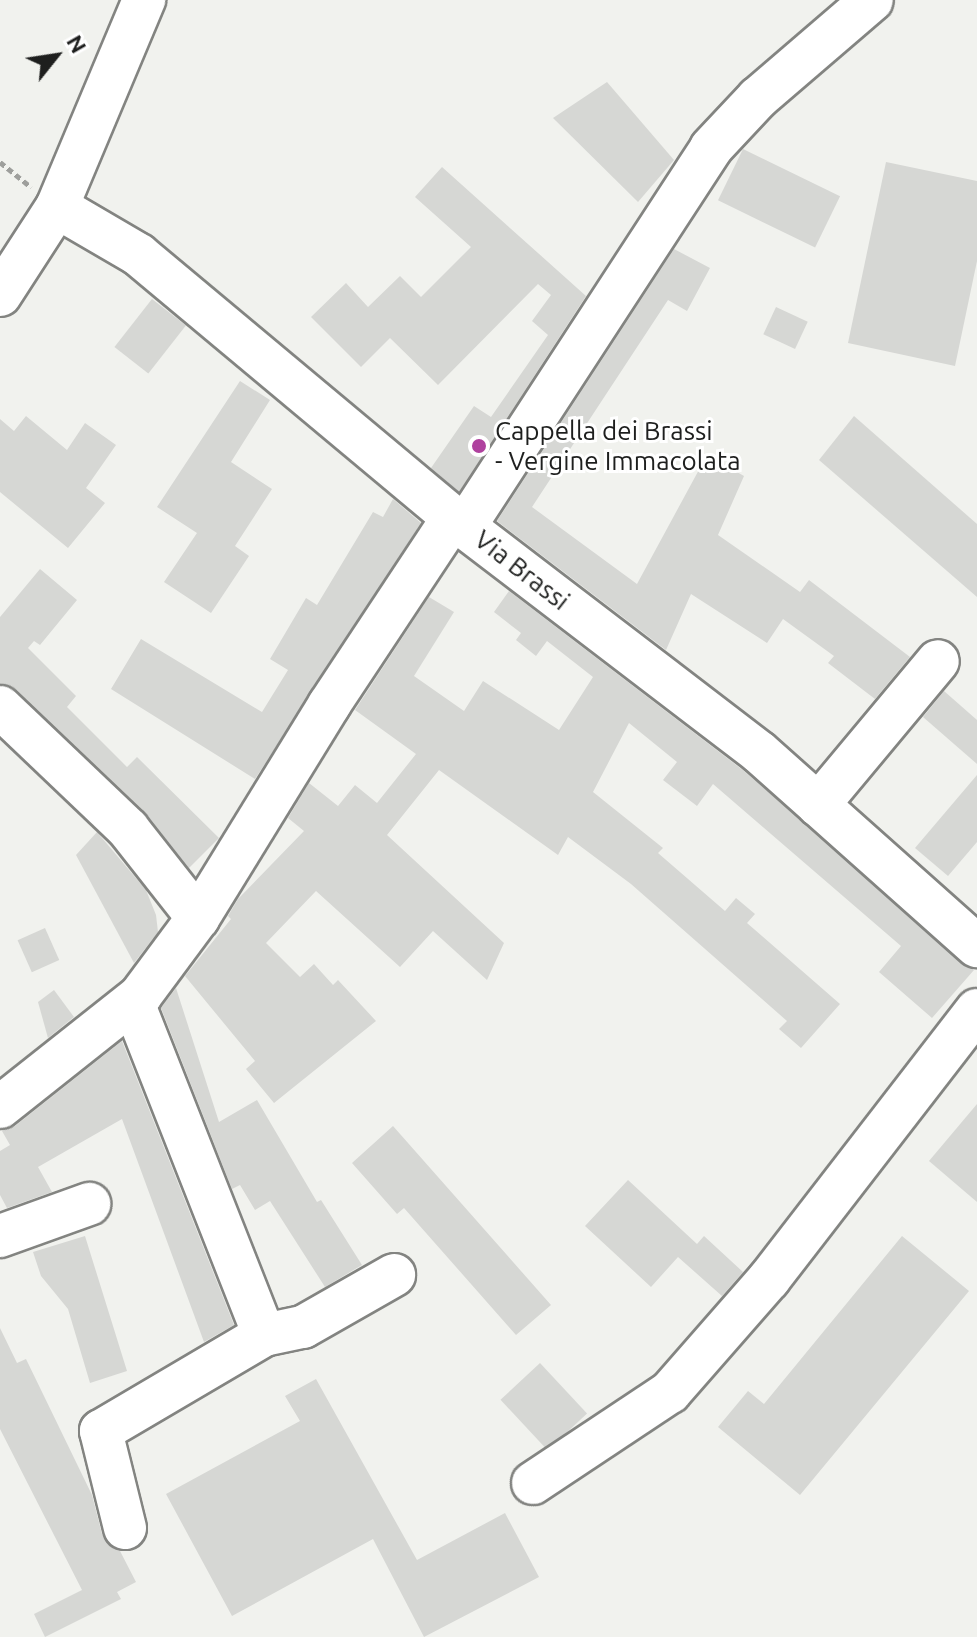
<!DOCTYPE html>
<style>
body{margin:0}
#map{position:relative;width:977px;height:1637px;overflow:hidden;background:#f1f2ee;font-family:Ubuntu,sans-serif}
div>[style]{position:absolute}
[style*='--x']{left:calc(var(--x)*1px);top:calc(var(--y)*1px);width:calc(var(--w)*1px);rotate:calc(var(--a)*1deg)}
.building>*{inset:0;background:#d6d7d4;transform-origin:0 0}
.path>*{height:5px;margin-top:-2.5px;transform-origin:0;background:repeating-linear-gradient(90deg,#9e9f9c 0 6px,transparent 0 10px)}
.roads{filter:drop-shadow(2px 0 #838481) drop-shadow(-2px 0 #838481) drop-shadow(0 2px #838481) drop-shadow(0 -2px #838481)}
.minor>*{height:42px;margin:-21px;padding:0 21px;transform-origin:21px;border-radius:21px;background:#fff}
.dots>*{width:22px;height:22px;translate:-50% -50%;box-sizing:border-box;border:4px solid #fff;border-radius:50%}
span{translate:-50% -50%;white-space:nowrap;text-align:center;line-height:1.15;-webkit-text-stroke:6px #fff;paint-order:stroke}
.poi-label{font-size:26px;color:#1e1f1e}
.left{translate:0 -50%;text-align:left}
.street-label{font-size:26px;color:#1e1f1e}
.north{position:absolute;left:16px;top:16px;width:80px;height:80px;-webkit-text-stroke:6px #fff;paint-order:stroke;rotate:60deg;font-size:22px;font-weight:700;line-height:32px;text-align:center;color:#1e1f1e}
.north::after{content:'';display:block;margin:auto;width:28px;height:36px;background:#1e1f1e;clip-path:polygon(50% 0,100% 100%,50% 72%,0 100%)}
</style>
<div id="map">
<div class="building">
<div style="clip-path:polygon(607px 82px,674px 160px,638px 202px,553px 118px)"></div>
<div style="left:743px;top:149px;width:108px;height:57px;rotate:26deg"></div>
<div style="clip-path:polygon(886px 162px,977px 181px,977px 261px,955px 366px,848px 343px)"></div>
<div style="clip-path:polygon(442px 167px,586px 296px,459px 492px,431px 468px,474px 406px,491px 417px,548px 335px,532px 321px,551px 295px,538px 284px,438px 385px,390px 338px,361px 367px,311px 317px,346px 283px,368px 307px,400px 276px,421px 297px,471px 247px,415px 197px)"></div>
<div style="clip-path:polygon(674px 249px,710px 268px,687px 311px,668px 300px,532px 507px,637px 584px,707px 455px,744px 476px,718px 535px,800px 592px,809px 580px,910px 657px,875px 699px,828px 663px,834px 656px,783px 619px,767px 643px,691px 594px,666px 650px,497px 521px)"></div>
<div style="left:152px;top:299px;width:43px;height:61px;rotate:38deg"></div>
<div style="left:776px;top:307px;width:35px;height:30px;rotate:25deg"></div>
<div style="clip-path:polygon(240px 381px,270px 400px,231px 462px,272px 489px,235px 546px,249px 556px,211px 613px,164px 582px,197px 533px,157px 507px)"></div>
<div style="clip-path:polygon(26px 416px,67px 450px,85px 423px,116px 445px,86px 488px,105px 503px,68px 548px,0 492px,0 419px,14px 431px)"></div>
<div style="clip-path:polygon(854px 416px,977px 524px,977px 597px,819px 460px)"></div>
<div style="clip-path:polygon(393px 499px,421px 523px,255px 779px,111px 689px,141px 639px,262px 712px,288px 670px,270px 659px,306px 598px,317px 605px,373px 512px,383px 517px)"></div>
<div style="clip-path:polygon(40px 569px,77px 600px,40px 645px,34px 641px,28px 648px,76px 696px,67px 707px,127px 767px,137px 757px,219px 838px,189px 868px,145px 812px,17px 690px,0 684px,0 617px)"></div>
<div style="clip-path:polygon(509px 591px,744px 771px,974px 970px,932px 1018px,879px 972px,901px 946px,713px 784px,697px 806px,663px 780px,677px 762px,629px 723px,593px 792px,663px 848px,658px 853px,725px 911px,736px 898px,755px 914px,747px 923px,840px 1004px,801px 1048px,779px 1029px,787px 1021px,631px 884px,568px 837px,558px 855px,439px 770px,387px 835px,504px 943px,487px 980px,433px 931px,400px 967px,316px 891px,266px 943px,300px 977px,314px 964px,333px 985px,338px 980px,376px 1021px,274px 1103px,246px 1069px,255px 1061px,185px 976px,231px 919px,228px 916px,238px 899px,304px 831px,288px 818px,309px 783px,338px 806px,355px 785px,377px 803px,416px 754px,355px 710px,429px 597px,454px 612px,414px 676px,464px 711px,483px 681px,559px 730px,593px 677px,547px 641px,536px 656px,516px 640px,521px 633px,494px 612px)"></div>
<div style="clip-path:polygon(944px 691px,977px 720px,977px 764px,923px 717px)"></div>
<div style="clip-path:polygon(977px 775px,977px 842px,948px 876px,915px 848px)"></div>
<div style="clip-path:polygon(97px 832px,146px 890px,156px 915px,158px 932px,134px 963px,76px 855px)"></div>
<div style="left:45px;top:928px;width:35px;height:30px;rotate:66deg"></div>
<div style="clip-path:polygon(176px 988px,219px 1122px,257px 1100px,317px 1202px,321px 1200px,362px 1265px,325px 1287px,270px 1201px,255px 1210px,240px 1185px,232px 1189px,161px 1008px)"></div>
<div style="clip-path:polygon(54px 990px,74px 1017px,48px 1038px,38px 1002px)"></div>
<div style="clip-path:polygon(122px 1041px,234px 1325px,204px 1342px,122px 1119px,38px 1167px,52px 1192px,7px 1208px,0 1195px,0 1151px,10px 1145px,2px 1131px,15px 1126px)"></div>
<div style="clip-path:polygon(977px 1104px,977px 1202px,929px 1161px)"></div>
<div style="clip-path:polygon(393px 1126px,551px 1305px,516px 1335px,404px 1208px,397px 1214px,352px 1163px)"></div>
<div style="clip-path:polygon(628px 1180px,697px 1244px,704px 1236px,743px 1272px,722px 1296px,678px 1257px,651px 1287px,585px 1226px)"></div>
<div style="clip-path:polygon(85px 1236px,127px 1371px,90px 1383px,68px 1309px,41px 1276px,33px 1252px)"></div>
<div style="clip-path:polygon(902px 1236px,969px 1291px,800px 1495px,718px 1427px,748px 1391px,764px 1404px)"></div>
<div style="clip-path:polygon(0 1328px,17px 1363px,26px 1359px,92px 1495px,102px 1534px,120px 1551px,136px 1582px,117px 1592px,121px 1599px,45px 1637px,34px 1614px,82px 1590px,0 1429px)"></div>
<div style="left:540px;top:1363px;width:69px;height:54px;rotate:47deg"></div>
<div style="clip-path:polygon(316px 1379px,417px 1560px,505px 1513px,539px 1577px,424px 1637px,373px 1539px,232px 1616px,166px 1494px,300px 1421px,285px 1396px)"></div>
</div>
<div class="path">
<div style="--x:0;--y:162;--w:40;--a:39"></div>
</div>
<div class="roads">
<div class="minor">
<div style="--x:57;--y:207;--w:95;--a:30.3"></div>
<div style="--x:139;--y:255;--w:410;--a:39.9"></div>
<div style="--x:453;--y:518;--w:385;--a:37.4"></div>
<div style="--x:759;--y:752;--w:292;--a:41.7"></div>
<div style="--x:0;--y:295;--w:105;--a:-57.1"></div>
<div style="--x:57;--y:207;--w:225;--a:-67.2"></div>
<div style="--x:465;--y:526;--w:451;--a:-56.9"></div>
<div style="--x:711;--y:148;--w:69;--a:-46.8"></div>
<div style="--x:758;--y:98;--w:150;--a:-40.7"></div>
<div style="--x:0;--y:707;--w:177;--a:43.6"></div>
<div style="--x:128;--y:829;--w:113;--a:51.8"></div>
<div style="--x:818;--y:805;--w:187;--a:-50.2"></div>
<div style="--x:0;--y:1107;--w:179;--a:-38.4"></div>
<div style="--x:140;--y:996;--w:97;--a:-53.4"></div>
<div style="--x:198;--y:918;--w:250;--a:-58.4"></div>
<div style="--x:329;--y:705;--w:224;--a:-56.5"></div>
<div style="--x:0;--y:1236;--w:95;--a:-19.8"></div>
<div style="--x:264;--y:1335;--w:40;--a:-12"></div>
<div style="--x:303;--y:1327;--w:105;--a:-29.7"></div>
<div style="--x:533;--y:1483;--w:164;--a:-33.6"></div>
<div style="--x:670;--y:1392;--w:150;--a:-48.8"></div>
<div style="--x:769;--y:1279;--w:340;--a:-52.3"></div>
<div style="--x:125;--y:1528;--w:100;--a:-103.9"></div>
<div style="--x:101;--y:1431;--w:189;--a:-30.5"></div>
<div style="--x:264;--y:1335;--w:357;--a:-111.5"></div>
</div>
</div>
<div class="dots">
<div style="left:479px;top:446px;background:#af419e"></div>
</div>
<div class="poi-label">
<span class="left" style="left:495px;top:446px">Cappella dei Brassi<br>- Vergine Immacolata</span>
</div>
<div class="street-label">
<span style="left:522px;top:570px;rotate:38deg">Via Brassi</span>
</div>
<div class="north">N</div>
</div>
